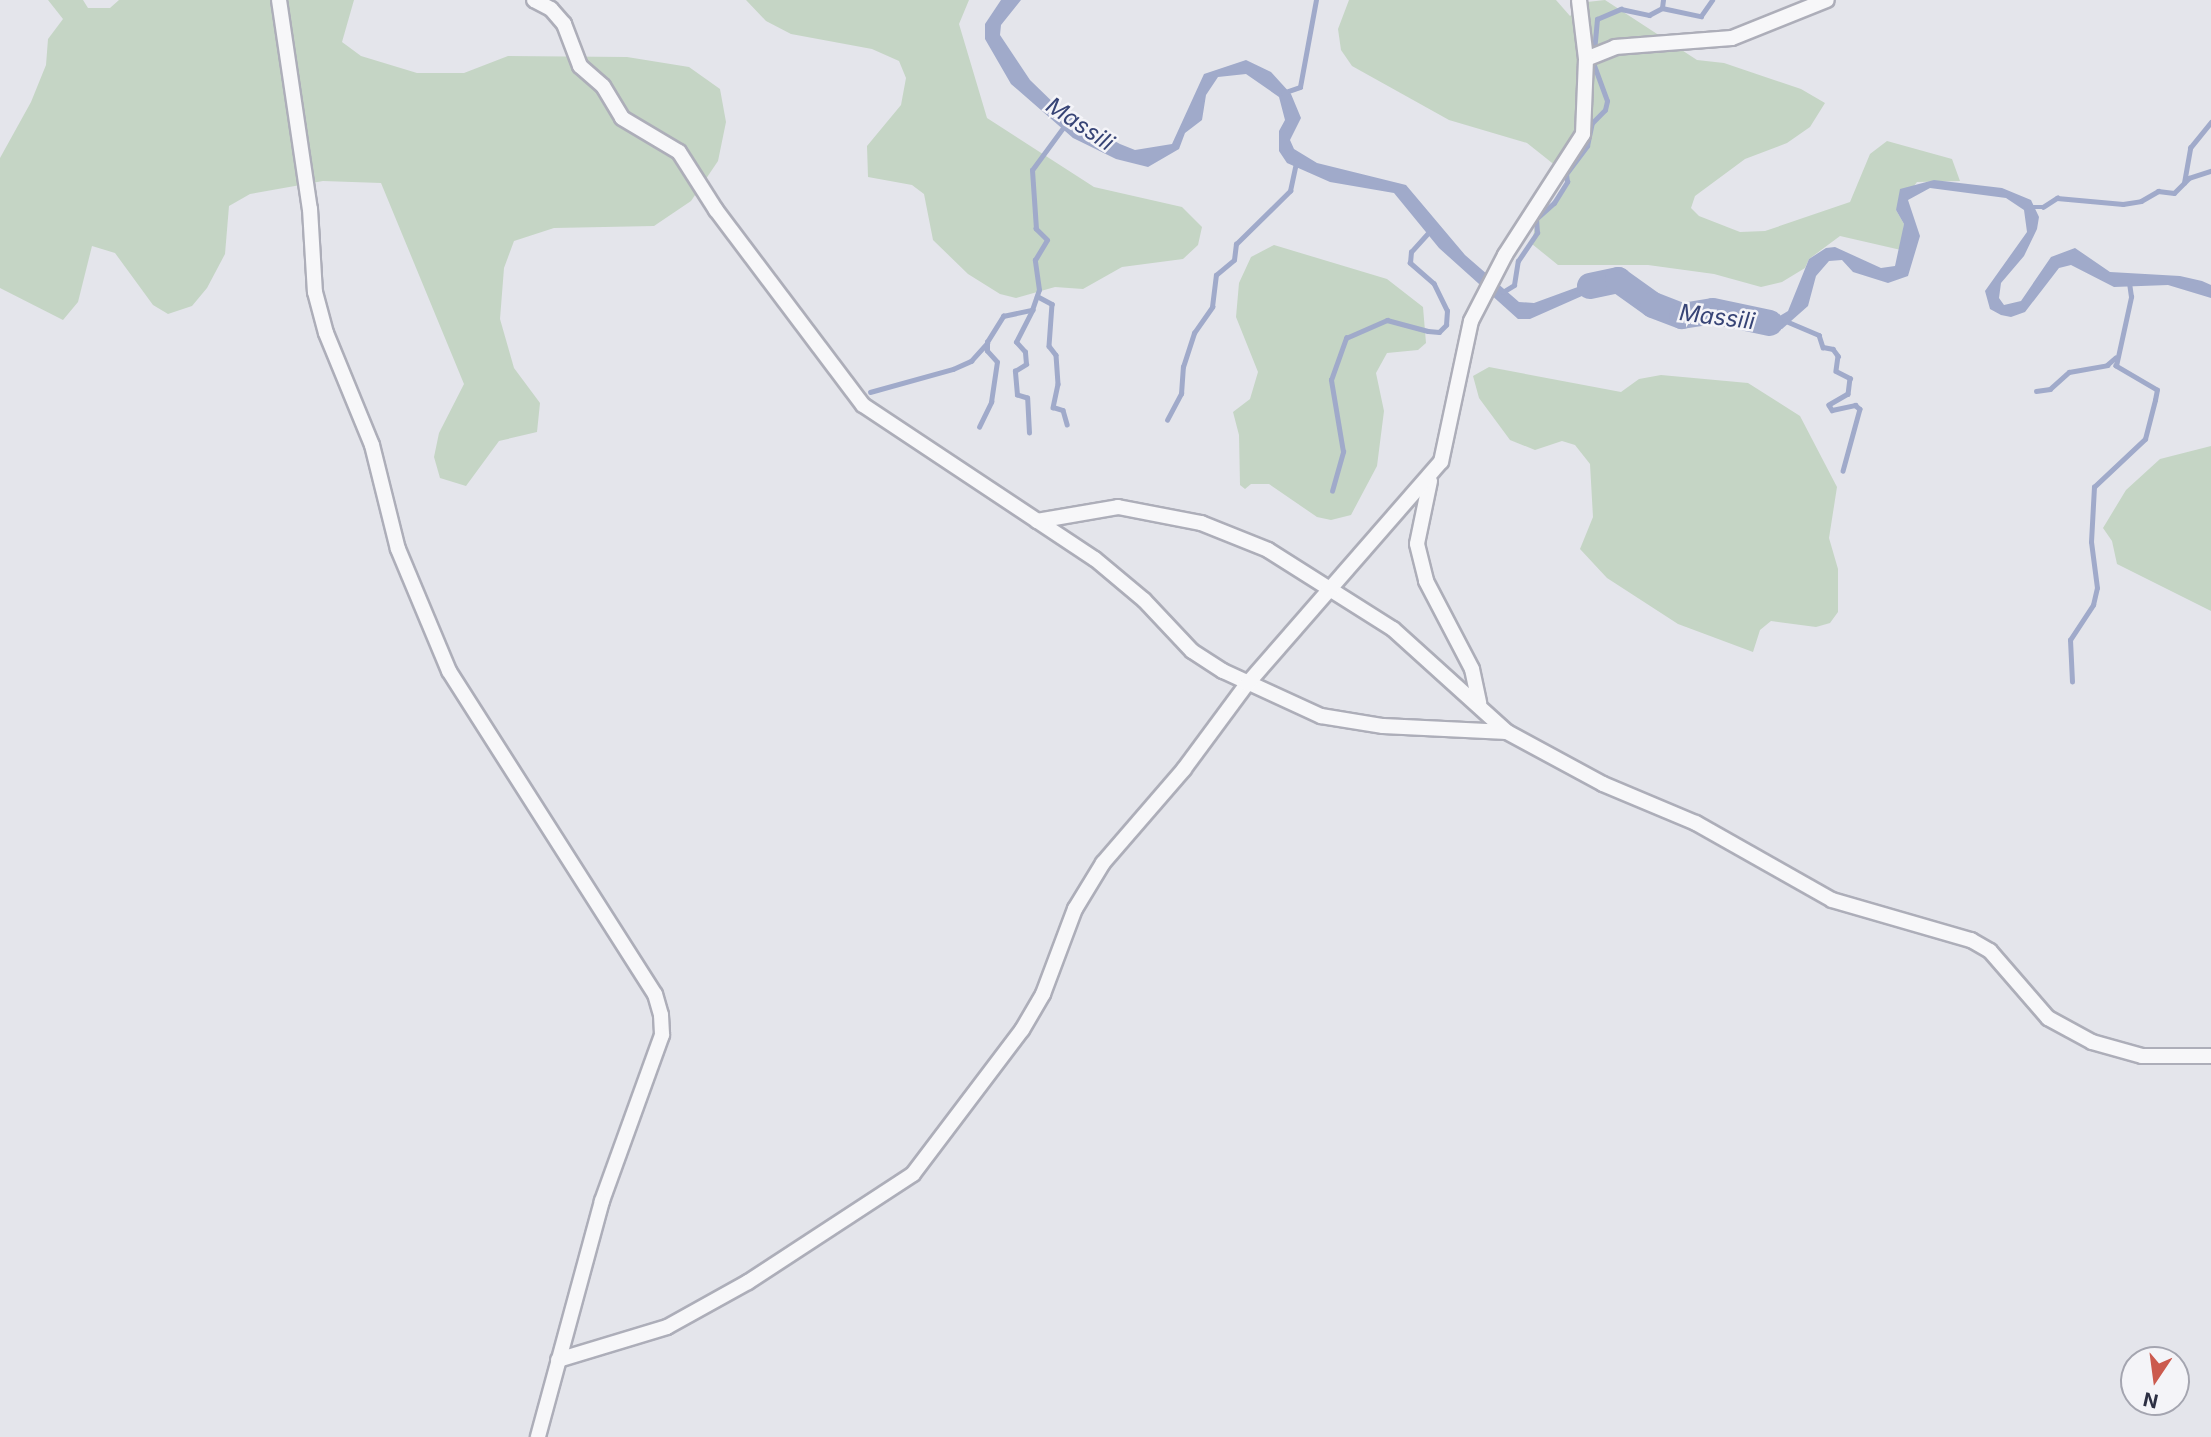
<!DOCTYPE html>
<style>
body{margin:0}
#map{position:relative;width:2211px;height:1437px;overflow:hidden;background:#e4e5eb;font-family:Inter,sans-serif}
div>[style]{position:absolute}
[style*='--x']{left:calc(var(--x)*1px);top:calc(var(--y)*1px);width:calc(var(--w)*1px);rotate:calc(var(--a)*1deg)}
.green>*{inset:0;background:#c5d5c5}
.water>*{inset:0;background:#a0aaca}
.stream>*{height:4.5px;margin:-2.25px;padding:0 2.25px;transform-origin:2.25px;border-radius:2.25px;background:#a0aaca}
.river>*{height:26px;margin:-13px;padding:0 13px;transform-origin:13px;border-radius:13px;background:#a0aaca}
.roads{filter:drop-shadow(2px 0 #adaeb9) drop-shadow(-2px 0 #adaeb9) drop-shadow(0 2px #adaeb9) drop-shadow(0 -2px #adaeb9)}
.minor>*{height:14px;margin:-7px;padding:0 7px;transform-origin:7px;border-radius:7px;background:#f7f7f9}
span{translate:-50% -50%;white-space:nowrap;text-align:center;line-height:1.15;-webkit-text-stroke:5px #f4f4f8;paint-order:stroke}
.water-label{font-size:23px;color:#374476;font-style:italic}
.north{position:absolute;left:2120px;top:1346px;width:70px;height:70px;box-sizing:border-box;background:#f4f4f8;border:2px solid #a4a5b0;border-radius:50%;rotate:193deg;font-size:19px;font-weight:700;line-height:28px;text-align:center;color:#2c2f43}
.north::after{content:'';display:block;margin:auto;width:24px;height:32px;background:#cb5a4e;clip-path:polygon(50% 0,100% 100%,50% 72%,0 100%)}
</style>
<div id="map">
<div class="green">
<div style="clip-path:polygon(48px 0,83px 0,88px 8px,110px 8px,119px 0,354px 0,342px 42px,361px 56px,417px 73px,464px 73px,508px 56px,627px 57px,689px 67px,720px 89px,726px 122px,718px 161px,691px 201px,654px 226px,554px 228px,514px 241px,504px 268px,500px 319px,514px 368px,540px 403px,537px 432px,499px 441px,466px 486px,440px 478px,434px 457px,439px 433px,464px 384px,381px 183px,323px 181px,250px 194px,229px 206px,225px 254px,207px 288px,192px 306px,168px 314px,153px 305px,115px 253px,92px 246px,78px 302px,63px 320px,0 288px,0 158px,31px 102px,46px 65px,48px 39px,63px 19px)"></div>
<div style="clip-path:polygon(746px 0,969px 0,959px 24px,987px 118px,1094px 187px,1182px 207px,1202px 227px,1198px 245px,1183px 259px,1122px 267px,1083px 289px,1055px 287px,1016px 298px,1000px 294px,968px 274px,933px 240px,924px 194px,912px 185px,868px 177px,867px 146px,901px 105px,906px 78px,899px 61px,872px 49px,791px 34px,766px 21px)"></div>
<div style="clip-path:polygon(1349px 0,1556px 0,1570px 16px,1587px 2px,1605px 0,1697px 60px,1724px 63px,1801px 89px,1825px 103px,1810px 127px,1787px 143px,1745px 159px,1695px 196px,1691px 208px,1699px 216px,1740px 232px,1765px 231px,1850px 202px,1870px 154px,1887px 141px,1952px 159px,1960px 181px,1917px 182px,1896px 210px,1904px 224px,1901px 250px,1840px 236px,1809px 259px,1805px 268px,1782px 282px,1761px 287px,1714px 274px,1648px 265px,1558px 265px,1532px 244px,1536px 219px,1554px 203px,1567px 182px,1566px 174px,1527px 143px,1449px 120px,1352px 66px,1341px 50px,1338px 29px)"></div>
<div style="clip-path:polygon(1274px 245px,1387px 279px,1423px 307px,1426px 343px,1418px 350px,1387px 353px,1376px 373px,1384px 411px,1377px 466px,1351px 515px,1331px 520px,1317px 517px,1269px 484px,1251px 484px,1245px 489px,1240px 485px,1239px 435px,1233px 412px,1250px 399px,1258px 372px,1236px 317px,1239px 283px,1251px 257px)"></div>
<div style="clip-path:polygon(1489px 367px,1621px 392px,1639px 379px,1661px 375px,1748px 383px,1800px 416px,1837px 487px,1829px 538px,1838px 569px,1838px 612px,1830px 623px,1816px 627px,1771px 621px,1760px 630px,1753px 652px,1678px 624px,1607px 578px,1580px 549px,1593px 517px,1590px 464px,1575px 445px,1562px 441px,1535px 450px,1510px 440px,1479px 398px,1473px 376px)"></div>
<div style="clip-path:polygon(2211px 446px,2211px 611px,2117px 564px,2112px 541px,2103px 528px,2126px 490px,2160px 459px)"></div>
</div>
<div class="water">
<div style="clip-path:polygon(1001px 0,1021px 0,1001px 25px,1000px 35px,1030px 80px,1065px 114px,1120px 144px,1135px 150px,1172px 144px,1204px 74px,1246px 60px,1271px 72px,1291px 94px,1301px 118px,1290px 140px,1294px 149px,1317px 163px,1406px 185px,1465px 255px,1519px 302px,1534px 303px,1616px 273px,1624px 279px,1621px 287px,1591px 292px,1530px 319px,1518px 319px,1439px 248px,1394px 193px,1330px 182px,1287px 163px,1279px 151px,1279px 131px,1285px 120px,1279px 97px,1246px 74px,1218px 77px,1206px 95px,1202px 120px,1185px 133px,1179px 149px,1148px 167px,1116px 159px,1073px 138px,1011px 84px,985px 39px,985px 24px)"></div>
<div style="clip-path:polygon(1934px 180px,2002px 188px,2031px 200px,2039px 217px,2037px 229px,2024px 256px,2001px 283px,1999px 298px,2004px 305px,2021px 301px,2051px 257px,2075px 248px,2110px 272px,2180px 276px,2202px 281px,2211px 285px,2211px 298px,2168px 285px,2114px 287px,2071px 265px,2059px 268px,2025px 312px,2011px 317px,2001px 315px,1990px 309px,1985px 291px,2027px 232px,2024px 210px,2006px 198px,1930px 188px,1908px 200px,1920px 236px,1908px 276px,1888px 283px,1853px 272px,1842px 260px,1829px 261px,1816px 276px,1808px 306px,1782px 329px,1760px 330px,1728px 322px,1740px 314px,1778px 317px,1788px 311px,1809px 259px,1826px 248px,1835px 247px,1881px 268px,1895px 266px,1904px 224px,1896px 210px,1900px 189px)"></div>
</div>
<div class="stream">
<div style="--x:1662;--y:8;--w:40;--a:12"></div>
<div style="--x:1701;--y:16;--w:19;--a:-55"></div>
<div style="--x:1283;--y:93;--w:18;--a:-19"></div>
<div style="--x:1300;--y:87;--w:88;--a:-79.6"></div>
<div style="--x:2184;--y:183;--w:36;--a:-80"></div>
<div style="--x:2190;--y:148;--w:33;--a:-51"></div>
<div style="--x:2029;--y:207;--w:14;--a:0"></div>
<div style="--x:2043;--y:207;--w:17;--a:-33"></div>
<div style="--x:2057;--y:198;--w:66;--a:5.2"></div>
<div style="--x:2123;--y:204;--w:18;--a:-9"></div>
<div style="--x:2141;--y:201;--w:20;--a:-30"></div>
<div style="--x:2158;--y:191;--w:16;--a:7"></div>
<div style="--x:2174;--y:193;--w:21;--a:-45"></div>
<div style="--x:2189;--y:178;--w:23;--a:-18"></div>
<div style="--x:1503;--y:292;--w:13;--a:-32"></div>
<div style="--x:1514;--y:285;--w:24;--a:-81"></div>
<div style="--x:1518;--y:261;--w:34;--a:-56"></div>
<div style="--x:1537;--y:233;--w:14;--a:-94"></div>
<div style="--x:1536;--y:219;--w:24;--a:-42"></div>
<div style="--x:1554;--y:203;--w:25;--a:-58"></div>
<div style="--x:1567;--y:182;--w:8;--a:-97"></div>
<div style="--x:1566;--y:174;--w:35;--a:-53"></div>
<div style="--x:1587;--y:146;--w:24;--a:-78"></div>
<div style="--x:1592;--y:123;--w:18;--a:-45"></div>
<div style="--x:1605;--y:110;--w:9;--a:-77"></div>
<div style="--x:1607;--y:101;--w:40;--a:-110.2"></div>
<div style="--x:1593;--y:63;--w:44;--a:-84.8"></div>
<div style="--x:1597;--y:19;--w:26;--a:-23"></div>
<div style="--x:1621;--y:9;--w:29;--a:12"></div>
<div style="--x:1649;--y:15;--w:15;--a:-28"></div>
<div style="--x:1662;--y:8;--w:8;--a:-83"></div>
<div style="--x:1037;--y:296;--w:17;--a:28"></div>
<div style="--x:1052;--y:304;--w:42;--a:94.1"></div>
<div style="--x:1049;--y:346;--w:11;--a:52"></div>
<div style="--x:1056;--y:355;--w:29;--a:86"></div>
<div style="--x:1058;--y:384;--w:24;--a:102"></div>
<div style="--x:1053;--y:407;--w:10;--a:17"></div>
<div style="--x:1063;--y:410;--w:15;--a:74"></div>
<div style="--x:1786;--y:321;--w:36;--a:23"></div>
<div style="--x:1819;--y:335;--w:13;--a:72"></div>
<div style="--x:1823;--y:347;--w:10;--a:11"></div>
<div style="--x:1833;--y:349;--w:9;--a:54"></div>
<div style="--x:1838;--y:356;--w:15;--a:98"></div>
<div style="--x:1836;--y:371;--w:16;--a:27"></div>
<div style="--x:1850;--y:378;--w:16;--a:97"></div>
<div style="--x:1848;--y:394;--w:22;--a:150"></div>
<div style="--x:1829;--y:405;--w:6;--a:59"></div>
<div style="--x:1832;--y:410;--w:24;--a:-12"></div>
<div style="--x:1855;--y:405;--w:6;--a:39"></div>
<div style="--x:1860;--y:409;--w:64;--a:105.3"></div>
<div style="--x:2036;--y:391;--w:14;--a:-8"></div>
<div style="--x:2050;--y:389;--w:25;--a:-42"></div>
<div style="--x:2069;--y:372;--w:39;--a:-10"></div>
<div style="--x:2107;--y:365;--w:11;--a:-41"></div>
<div style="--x:870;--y:392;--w:86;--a:-15.5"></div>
<div style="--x:953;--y:369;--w:20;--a:-24"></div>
<div style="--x:971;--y:361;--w:24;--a:-48"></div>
<div style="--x:1167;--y:420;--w:30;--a:-62"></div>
<div style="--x:1181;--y:394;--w:27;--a:-86"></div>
<div style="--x:1183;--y:367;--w:36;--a:-72"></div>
<div style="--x:1194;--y:333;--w:32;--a:-55"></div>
<div style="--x:1212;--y:307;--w:32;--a:-83"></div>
<div style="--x:1216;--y:275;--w:23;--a:-40"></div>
<div style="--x:1234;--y:260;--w:16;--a:-83"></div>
<div style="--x:1236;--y:244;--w:76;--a:-44.5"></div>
<div style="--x:1290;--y:191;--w:29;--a:-78"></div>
<div style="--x:979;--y:427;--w:28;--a:-64"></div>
<div style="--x:991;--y:402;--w:40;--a:-81.5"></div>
<div style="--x:997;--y:362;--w:15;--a:-132"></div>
<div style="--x:987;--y:351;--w:9;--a:-90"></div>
<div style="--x:987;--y:342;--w:31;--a:-58"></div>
<div style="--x:1003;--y:316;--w:30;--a:-12"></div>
<div style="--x:1032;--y:310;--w:21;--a:-71"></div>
<div style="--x:1039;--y:290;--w:30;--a:-98"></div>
<div style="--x:1035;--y:260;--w:23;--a:-59"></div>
<div style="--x:1047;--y:240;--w:16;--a:-135"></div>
<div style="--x:1036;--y:229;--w:59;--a:-93.9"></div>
<div style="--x:1032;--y:170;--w:56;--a:-53.7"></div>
<div style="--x:1029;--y:433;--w:35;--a:-93"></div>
<div style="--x:1027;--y:398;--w:10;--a:-163"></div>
<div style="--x:1017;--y:395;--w:24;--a:-95"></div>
<div style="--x:1015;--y:371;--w:13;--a:-32"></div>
<div style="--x:1026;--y:364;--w:12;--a:-95"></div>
<div style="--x:1025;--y:352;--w:13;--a:-132"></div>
<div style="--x:1016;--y:342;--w:36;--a:-63"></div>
<div style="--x:1332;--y:491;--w:41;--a:-74.2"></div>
<div style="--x:1343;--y:452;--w:73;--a:-99.5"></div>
<div style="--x:1331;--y:380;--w:45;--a:-70.3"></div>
<div style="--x:1346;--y:338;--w:45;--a:-23.7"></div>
<div style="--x:1387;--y:320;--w:42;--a:15"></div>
<div style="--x:1428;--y:331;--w:11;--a:5"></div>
<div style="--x:1439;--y:332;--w:10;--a:-45"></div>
<div style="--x:1446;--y:325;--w:14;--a:-86"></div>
<div style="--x:1447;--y:311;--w:30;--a:-116"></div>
<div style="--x:1434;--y:284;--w:32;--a:-139"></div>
<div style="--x:1410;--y:263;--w:11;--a:-85"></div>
<div style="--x:1411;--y:252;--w:30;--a:-48"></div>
<div style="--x:2072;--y:682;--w:42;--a:-92.7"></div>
<div style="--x:2070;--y:640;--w:42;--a:-56.7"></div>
<div style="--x:2093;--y:605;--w:17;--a:-77"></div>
<div style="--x:2097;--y:588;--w:46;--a:-97.4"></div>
<div style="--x:2091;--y:542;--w:55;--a:-86.9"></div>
<div style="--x:2094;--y:487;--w:70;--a:-43.3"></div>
<div style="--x:2145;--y:439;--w:40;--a:-75.6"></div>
<div style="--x:2155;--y:400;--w:10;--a:-79"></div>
<div style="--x:2157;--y:390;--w:48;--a:-149.7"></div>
<div style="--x:2116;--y:366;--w:71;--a:-77.7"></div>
<div style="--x:2131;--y:297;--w:14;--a:-98"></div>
</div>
<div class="river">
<div style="--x:1590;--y:286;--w:29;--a:-12"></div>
<div style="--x:1618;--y:280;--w:43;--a:35.5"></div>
<div style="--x:1653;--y:305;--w:31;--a:21"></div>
<div style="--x:1682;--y:316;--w:31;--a:-9"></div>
<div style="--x:1713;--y:311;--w:58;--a:11.9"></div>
</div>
<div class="roads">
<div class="minor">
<div style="--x:279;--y:0;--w:211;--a:81.6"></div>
<div style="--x:310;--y:209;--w:83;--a:86.6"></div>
<div style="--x:315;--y:292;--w:42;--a:75"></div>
<div style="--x:326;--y:333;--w:121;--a:67.7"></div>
<div style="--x:372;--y:445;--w:107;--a:76"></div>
<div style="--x:398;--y:549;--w:132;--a:67.3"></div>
<div style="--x:449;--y:671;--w:383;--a:57.5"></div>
<div style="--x:655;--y:994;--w:22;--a:74"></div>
<div style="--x:661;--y:1015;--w:20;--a:87"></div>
<div style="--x:662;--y:1035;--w:177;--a:109.9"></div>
<div style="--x:602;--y:1201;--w:245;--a:105.2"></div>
<div style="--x:534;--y:0;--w:19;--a:28"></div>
<div style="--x:551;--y:9;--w:20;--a:49"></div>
<div style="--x:564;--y:24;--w:45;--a:69.1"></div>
<div style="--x:580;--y:66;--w:30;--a:41"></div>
<div style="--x:603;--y:86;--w:37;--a:59"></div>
<div style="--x:622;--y:118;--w:66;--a:30.8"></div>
<div style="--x:679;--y:152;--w:69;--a:57.5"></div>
<div style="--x:716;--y:210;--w:244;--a:53"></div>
<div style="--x:863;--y:405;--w:278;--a:33.6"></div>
<div style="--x:1095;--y:559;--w:64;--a:39.9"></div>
<div style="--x:1144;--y:600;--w:70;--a:46.7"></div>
<div style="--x:1192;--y:651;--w:37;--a:33"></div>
<div style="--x:1223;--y:671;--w:108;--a:24.7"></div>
<div style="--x:1321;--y:716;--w:63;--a:9.2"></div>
<div style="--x:1383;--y:726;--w:124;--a:2.8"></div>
<div style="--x:1507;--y:732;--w:109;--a:28.4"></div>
<div style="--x:1603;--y:784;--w:101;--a:22.8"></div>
<div style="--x:1696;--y:823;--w:156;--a:29.5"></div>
<div style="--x:1832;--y:900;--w:145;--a:16.1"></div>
<div style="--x:1971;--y:940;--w:22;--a:30"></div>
<div style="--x:1990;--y:951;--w:89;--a:49.1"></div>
<div style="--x:2048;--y:1018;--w:50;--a:28.6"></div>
<div style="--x:2092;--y:1042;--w:52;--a:15.6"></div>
<div style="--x:2142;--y:1056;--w:69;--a:0"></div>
<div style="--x:1586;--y:59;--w:31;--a:-22"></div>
<div style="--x:1615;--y:47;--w:117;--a:-4.4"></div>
<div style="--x:1732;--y:38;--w:102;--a:-21.8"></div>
<div style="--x:1430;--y:481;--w:64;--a:101.7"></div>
<div style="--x:1417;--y:544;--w:38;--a:76"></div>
<div style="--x:1426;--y:581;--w:99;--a:62.4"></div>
<div style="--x:1472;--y:669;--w:35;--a:78"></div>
<div style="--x:1037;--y:521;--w:82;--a:-9.8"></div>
<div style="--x:1118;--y:507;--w:85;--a:10.9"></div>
<div style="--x:1201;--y:523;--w:72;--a:21.9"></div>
<div style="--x:1268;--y:550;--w:148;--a:32.3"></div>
<div style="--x:1393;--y:629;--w:154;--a:42.1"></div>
<div style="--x:558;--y:1360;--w:114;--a:-16.8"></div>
<div style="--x:667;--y:1327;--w:93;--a:-29.1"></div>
<div style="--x:748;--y:1282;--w:197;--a:-33.2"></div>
<div style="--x:913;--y:1174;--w:181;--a:-52.9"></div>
<div style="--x:1022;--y:1030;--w:42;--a:-59.7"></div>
<div style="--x:1043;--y:994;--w:91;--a:-69.4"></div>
<div style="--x:1075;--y:909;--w:54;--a:-58.7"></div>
<div style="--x:1103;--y:863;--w:124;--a:-49.2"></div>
<div style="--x:1184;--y:769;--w:106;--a:-53.5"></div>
<div style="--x:1247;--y:684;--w:295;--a:-48.9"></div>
<div style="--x:1441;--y:462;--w:144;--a:-78"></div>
<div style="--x:1471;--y:321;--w:74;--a:-62.7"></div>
<div style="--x:1505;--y:255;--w:144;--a:-57.2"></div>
<div style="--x:1583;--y:134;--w:75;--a:-87.7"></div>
<div style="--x:1586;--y:59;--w:59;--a:-96.8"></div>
</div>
</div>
<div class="water-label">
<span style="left:1080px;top:124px;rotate:34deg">Massili</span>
<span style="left:1717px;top:317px;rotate:7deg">Massili</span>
</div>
<div class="north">N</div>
</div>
